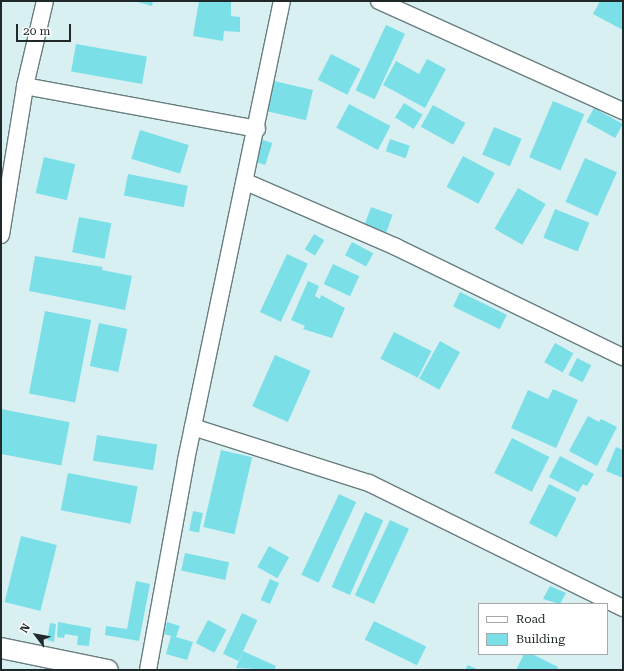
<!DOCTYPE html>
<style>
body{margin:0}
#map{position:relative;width:624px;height:671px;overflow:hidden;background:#d9f0f2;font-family:"Roboto Serif",serif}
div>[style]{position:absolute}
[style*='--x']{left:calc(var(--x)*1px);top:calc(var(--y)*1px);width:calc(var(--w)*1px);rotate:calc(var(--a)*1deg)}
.building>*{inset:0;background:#7bdfe8;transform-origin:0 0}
.roads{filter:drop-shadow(1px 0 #687d7f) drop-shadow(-1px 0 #687d7f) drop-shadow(0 1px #687d7f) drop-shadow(0 -1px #687d7f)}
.minor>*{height:16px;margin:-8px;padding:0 8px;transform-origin:8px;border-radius:8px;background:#fff}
.tertiary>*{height:20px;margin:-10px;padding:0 10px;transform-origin:10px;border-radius:10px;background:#fff}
span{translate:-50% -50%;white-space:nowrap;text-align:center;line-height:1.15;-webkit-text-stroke:3.5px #fff;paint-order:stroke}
.frame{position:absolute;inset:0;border:2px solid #20292a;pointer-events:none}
.legend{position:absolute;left:478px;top:603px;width:130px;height:52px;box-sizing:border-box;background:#fff;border:1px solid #a6a9aa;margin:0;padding:5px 7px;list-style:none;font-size:12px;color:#20292a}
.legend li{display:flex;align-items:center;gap:8px;height:20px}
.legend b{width:20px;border:1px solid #a6a9aa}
.north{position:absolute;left:16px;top:615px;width:40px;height:40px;-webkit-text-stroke:3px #fff;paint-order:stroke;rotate:302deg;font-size:11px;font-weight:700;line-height:16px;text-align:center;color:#20292a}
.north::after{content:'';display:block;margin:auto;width:14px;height:18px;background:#20292a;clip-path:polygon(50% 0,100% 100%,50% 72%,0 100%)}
.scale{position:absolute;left:16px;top:24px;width:55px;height:18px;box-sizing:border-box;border:2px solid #20292a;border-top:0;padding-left:5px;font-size:12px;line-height:14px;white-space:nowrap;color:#20292a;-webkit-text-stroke:3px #fff;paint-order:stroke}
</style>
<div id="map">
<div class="building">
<div style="clip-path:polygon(134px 1px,153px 1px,152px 6px)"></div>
<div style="clip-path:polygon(199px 1px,231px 1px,231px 16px,240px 17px,240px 32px,224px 31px,223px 41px,193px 36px)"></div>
<div style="clip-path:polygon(600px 1px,623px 1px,623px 30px,593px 14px)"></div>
<div style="left:386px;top:25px;width:21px;height:72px;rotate:25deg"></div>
<div style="left:76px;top:44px;width:72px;height:28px;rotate:10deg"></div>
<div style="left:331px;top:54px;width:33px;height:29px;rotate:27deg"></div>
<div style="clip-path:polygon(427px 59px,446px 69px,425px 108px,383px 85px,396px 61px,419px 74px)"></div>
<div style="left:274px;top:81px;width:40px;height:31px;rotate:13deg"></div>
<div style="left:553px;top:101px;width:34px;height:61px;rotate:23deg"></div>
<div style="left:404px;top:103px;width:22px;height:17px;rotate:32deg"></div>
<div style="left:349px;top:104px;width:47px;height:27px;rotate:28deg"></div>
<div style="left:433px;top:105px;width:37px;height:25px;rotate:29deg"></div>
<div style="left:594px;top:108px;width:33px;height:16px;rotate:29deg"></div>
<div style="left:494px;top:127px;width:30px;height:30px;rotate:23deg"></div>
<div style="left:140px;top:130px;width:51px;height:30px;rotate:17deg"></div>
<div style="left:260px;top:139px;width:13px;height:23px;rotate:18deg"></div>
<div style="left:390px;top:139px;width:21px;height:13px;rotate:19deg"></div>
<div style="left:463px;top:156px;width:36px;height:35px;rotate:28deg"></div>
<div style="left:44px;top:157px;width:32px;height:37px;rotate:13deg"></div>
<div style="left:585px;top:158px;width:35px;height:48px;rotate:24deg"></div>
<div style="left:128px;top:174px;width:61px;height:22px;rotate:11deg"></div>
<div style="left:518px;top:188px;width:32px;height:47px;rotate:30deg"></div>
<div style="left:371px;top:207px;width:23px;height:20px;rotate:20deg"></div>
<div style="left:555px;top:209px;width:37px;height:31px;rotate:22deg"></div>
<div style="left:79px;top:217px;width:33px;height:36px;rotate:11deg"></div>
<div style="left:314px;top:234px;width:12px;height:18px;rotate:31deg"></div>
<div style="left:352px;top:242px;width:24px;height:15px;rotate:28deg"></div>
<div style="left:287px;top:254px;width:23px;height:64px;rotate:25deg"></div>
<div style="clip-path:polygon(35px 256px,103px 267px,102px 270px,132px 276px,125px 310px,29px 291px)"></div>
<div style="left:333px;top:264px;width:29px;height:22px;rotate:25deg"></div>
<div style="clip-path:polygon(308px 281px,319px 286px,315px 296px,320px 299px,321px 295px,345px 308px,332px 338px,303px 329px,305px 326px,291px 320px)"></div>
<div style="left:460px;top:292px;width:52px;height:16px;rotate:26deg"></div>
<div style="left:45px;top:311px;width:47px;height:84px;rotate:11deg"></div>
<div style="left:99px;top:323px;width:29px;height:44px;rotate:12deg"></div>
<div style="left:394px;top:332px;width:42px;height:30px;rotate:27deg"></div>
<div style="left:440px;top:341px;width:23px;height:43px;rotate:29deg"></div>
<div style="left:555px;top:343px;width:21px;height:22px;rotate:29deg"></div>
<div style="left:275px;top:355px;width:39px;height:56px;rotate:24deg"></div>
<div style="left:577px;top:358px;width:16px;height:19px;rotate:27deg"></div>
<div style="clip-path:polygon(553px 389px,578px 400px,556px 448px,511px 428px,528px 390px,548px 399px)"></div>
<div style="left:1px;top:409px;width:70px;height:44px;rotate:11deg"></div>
<div style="clip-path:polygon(588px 416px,599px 422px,601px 419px,617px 427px,597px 466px,569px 451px)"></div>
<div style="left:97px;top:435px;width:61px;height:26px;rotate:9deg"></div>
<div style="left:512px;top:438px;width:42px;height:39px;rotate:27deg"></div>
<div style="clip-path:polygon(616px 447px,623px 450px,623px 478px,606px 471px)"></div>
<div style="left:221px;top:450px;width:32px;height:79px;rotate:13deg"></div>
<div style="clip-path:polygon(560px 456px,594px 474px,587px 486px,583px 484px,578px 492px,549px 477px)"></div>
<div style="left:68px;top:473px;width:71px;height:38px;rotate:11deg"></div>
<div style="left:549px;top:484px;width:31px;height:44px;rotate:27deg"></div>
<div style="left:339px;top:494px;width:19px;height:89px;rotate:25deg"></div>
<div style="left:193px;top:511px;width:10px;height:20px;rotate:11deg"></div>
<div style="left:365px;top:512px;width:20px;height:82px;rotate:24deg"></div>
<div style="left:390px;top:520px;width:21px;height:83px;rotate:25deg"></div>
<div style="left:21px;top:536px;width:37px;height:68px;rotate:14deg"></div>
<div style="left:269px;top:546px;width:23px;height:24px;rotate:29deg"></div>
<div style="left:185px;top:553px;width:45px;height:18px;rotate:12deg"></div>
<div style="left:270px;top:579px;width:10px;height:23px;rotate:24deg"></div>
<div style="clip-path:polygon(136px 581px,150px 584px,139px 641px,105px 635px,106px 626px,127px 629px)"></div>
<div style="clip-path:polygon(550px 586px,566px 593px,560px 604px,543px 599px)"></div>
<div style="left:242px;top:613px;width:17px;height:45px;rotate:25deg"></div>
<div style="left:208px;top:620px;width:21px;height:26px;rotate:28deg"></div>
<div style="left:374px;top:621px;width:58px;height:21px;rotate:26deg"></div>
<div style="clip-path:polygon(58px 622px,91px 628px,89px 646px,77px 645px,78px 636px,65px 634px,64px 638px,57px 637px)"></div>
<div style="clip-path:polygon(167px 622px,180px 626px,176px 637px,193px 642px,187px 660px,166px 654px,171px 636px,164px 634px)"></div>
<div style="clip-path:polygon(50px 623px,56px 624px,54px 642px,47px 640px)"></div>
<div style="clip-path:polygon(243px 651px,276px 666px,274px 670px,236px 668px)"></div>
<div style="clip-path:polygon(524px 654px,532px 654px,558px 667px,557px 670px,516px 670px)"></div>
<div style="clip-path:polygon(468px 665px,479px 670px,465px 670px)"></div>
</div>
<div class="roads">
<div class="minor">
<div style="--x:379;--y:1;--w:268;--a:24.3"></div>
<div style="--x:25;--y:86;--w:236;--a:10.5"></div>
<div style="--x:246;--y:182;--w:163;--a:23.4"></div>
<div style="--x:396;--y:247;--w:252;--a:25.9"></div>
<div style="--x:1;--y:235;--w:151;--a:-80.8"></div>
<div style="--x:25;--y:86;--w:87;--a:-76.8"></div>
<div style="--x:193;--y:427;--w:185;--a:17.7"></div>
<div style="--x:369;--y:483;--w:283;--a:26.2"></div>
<div style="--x:148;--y:670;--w:213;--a:-79.7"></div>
<div style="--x:186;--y:460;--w:469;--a:-78.2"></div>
</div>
<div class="tertiary">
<div style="--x:1;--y:648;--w:109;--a:11.6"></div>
</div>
</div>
<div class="frame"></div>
<ul class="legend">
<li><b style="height:5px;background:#fff"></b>Road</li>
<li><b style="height:11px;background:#7bdfe8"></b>Building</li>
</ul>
<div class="north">N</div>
<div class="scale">20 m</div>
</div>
